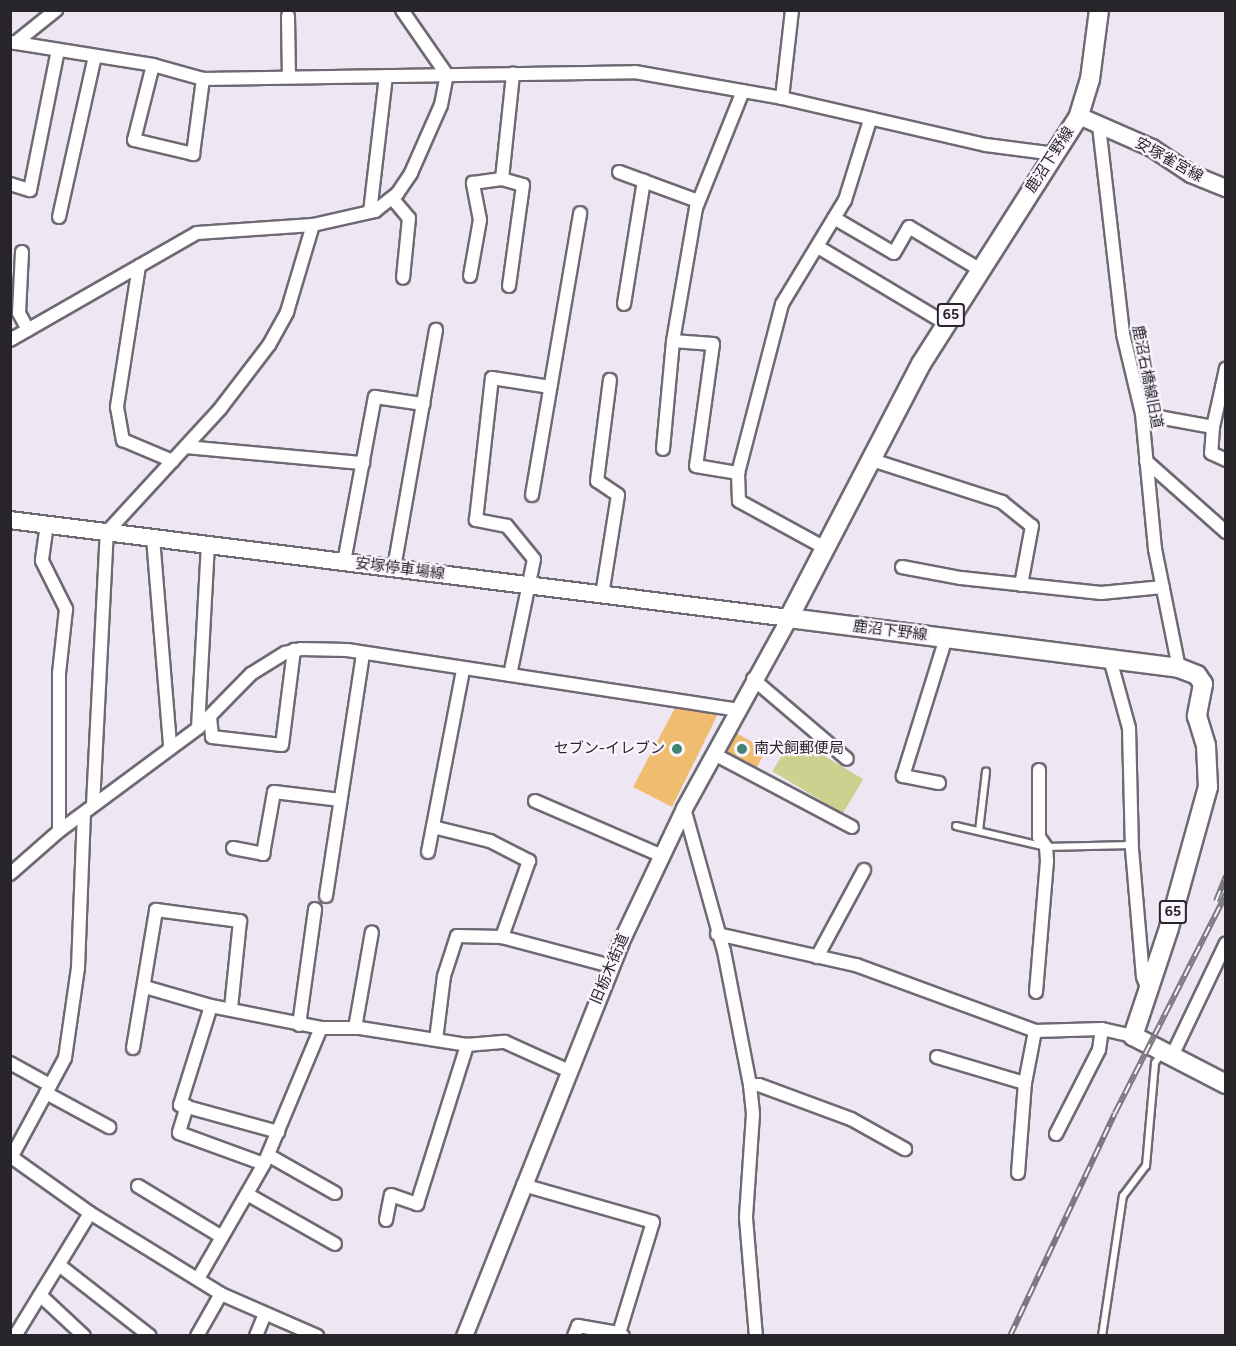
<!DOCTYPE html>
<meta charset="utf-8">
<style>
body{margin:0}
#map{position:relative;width:1236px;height:1346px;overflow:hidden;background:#eee7f3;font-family:Figtree,"Noto Sans JP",sans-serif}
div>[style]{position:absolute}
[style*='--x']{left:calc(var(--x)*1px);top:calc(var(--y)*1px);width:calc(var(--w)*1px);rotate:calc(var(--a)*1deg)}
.green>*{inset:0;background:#cbd290;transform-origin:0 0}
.building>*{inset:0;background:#efbc70;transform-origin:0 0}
.roads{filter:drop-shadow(2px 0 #6f6973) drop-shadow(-2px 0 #6f6973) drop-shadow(0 2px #6f6973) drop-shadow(0 -2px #6f6973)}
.service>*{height:6px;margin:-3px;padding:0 3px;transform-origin:3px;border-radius:3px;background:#fff}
.minor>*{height:12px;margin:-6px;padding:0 6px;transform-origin:6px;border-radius:6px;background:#fff}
.tertiary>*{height:15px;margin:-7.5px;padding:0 7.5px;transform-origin:7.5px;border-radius:7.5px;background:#fff}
.secondary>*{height:16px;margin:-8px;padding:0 8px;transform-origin:8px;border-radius:8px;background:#fff}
.primary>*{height:18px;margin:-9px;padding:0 9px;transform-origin:9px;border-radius:9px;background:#fff}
.rail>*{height:6px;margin-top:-3px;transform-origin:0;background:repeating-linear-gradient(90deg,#faf5fe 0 11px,#7c7880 0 22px);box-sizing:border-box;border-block:2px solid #7c7880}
.dots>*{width:16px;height:16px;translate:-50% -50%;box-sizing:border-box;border:3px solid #faf5fe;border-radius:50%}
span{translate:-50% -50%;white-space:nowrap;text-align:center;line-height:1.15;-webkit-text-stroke:4.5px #faf5fe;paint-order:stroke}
.shield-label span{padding:2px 4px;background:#faf5fe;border:2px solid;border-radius:4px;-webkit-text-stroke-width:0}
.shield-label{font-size:14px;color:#28252a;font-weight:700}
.street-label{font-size:15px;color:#28252a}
.poi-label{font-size:15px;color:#28252a}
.right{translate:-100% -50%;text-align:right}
.left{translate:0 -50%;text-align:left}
.frame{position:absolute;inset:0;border:12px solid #28252a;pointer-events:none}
</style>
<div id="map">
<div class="green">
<div style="left:793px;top:737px;width:82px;height:40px;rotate:31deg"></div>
</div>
<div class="building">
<div style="clip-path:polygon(677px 704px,720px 710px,672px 807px,633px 787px)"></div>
<div style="left:727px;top:728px;width:45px;height:22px;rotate:29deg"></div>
</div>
<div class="roads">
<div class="service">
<div style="--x:956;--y:826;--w:92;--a:13.1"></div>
<div style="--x:1046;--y:847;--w:86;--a:-1.3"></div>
<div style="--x:979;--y:831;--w:60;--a:-83.3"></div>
<div style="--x:1102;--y:1336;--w:142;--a:-81.5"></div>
<div style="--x:1123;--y:1196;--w:38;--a:-53"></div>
<div style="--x:1146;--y:1166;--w:103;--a:-85"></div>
<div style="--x:1155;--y:1063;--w:11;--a:-56"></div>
</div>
<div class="minor">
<div style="--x:288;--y:16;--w:61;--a:89.1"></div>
<div style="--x:10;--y:42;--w:145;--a:9.1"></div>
<div style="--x:153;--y:65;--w:52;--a:15.6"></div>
<div style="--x:203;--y:79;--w:432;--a:-0.9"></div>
<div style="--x:635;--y:72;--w:149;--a:10"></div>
<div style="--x:782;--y:98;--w:209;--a:13"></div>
<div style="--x:986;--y:145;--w:70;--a:7.4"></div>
<div style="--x:15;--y:43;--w:53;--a:-38.8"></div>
<div style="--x:153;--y:65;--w:77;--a:104.2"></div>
<div style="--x:134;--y:140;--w:61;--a:13.3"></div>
<div style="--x:193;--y:154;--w:76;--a:-82.4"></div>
<div style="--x:743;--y:91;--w:126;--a:111.9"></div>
<div style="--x:696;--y:208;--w:135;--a:99.8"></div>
<div style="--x:673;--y:341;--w:40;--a:4.3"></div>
<div style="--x:713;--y:344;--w:123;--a:97.9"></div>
<div style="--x:696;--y:466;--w:43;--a:9.5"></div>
<div style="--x:738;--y:473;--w:28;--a:88"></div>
<div style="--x:739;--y:501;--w:96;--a:28.7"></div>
<div style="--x:782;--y:98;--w:89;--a:-83.5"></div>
<div style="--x:1099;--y:126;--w:209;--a:83.4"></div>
<div style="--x:1123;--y:334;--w:82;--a:76.6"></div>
<div style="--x:1142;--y:414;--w:136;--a:84.5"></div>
<div style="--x:1155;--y:549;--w:121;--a:78.6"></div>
<div style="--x:619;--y:172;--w:84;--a:20.2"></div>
<div style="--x:10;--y:184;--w:21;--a:17"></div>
<div style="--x:30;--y:190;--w:143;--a:-78.7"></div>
<div style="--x:392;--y:198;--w:26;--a:50"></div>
<div style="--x:409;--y:218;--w:60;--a:95.7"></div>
<div style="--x:370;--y:212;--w:137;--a:-83.3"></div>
<div style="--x:59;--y:217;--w:165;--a:-77.4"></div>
<div style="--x:834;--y:218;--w:69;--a:30.3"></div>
<div style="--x:894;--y:253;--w:30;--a:-60"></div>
<div style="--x:909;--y:227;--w:82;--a:31"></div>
<div style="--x:818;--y:247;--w:148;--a:30.9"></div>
<div style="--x:22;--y:252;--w:61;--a:92.8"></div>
<div style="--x:19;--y:313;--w:19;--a:62"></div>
<div style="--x:139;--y:266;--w:143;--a:98.9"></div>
<div style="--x:117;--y:407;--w:34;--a:80"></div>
<div style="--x:123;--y:440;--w:54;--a:22.8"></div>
<div style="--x:470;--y:276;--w:57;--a:-79.9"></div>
<div style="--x:480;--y:220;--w:38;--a:-101"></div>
<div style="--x:473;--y:183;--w:29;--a:-8"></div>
<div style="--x:509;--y:286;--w:102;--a:-82.1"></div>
<div style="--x:523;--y:185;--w:22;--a:-164"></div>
<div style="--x:502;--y:179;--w:106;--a:-84"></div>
<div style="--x:624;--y:304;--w:125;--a:-80.8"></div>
<div style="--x:10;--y:340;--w:215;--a:-29.8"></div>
<div style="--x:197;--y:233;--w:116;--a:-3.9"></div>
<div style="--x:313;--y:225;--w:64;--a:-12.7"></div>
<div style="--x:375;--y:211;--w:28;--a:-38"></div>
<div style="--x:397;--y:194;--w:25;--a:-56"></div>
<div style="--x:411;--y:173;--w:74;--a:-66.2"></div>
<div style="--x:441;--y:105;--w:31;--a:-79"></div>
<div style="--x:447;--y:75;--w:79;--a:-124.7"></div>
<div style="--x:1222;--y:387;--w:19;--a:-78"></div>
<div style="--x:1226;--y:388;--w:4;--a:-166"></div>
<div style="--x:1222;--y:387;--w:41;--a:102.7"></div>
<div style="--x:1213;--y:427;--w:26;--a:94"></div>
<div style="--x:1211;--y:453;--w:17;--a:25"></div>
<div style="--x:1142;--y:414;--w:72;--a:10.4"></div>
<div style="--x:186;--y:447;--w:178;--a:5.2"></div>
<div style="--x:663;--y:449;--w:108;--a:-84.7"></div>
<div style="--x:869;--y:459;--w:140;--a:17.9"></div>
<div style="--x:1002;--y:502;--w:38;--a:39"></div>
<div style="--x:1032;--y:526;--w:60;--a:100.6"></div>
<div style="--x:1146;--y:461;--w:107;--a:41.6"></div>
<div style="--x:738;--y:473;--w:175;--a:-75.4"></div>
<div style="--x:782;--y:304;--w:122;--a:-58.8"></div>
<div style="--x:845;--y:200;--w:84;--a:-72.6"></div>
<div style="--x:532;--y:495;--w:286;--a:-80.3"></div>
<div style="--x:47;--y:524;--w:37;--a:98"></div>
<div style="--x:42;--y:561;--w:54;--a:63.4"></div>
<div style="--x:66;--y:609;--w:64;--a:96.2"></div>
<div style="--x:59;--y:673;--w:158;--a:90"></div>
<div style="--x:59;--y:831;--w:173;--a:-36.5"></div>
<div style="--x:198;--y:728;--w:76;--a:-45.5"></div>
<div style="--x:251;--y:674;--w:40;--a:-32"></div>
<div style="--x:285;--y:653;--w:16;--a:-14"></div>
<div style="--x:301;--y:649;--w:46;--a:1.2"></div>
<div style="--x:347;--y:650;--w:395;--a:8.7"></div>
<div style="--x:153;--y:538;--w:210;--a:85.3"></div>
<div style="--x:344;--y:562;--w:168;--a:-79.4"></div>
<div style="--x:375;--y:397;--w:49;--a:8.3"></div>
<div style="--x:902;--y:567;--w:60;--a:10.6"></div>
<div style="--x:961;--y:578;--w:141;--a:6.1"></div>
<div style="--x:1101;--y:593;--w:62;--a:-5.5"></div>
<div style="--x:394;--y:568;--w:242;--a:-80"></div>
<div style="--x:602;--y:595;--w:101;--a:-80.9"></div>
<div style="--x:618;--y:495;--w:25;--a:-146"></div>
<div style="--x:597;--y:481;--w:102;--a:-82.7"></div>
<div style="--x:1110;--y:659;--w:72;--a:74.6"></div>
<div style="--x:1129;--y:728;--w:121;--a:88.6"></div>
<div style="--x:1132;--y:849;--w:128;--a:85.1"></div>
<div style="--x:1143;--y:977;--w:16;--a:68"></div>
<div style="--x:510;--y:675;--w:118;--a:-78.3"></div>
<div style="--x:534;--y:559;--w:43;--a:-129.3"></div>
<div style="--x:507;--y:526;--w:32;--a:-169"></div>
<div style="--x:476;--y:520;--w:143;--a:-83.6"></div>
<div style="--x:492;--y:378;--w:59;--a:8.8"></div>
<div style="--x:753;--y:679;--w:123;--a:40.4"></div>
<div style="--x:210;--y:717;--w:20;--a:84"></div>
<div style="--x:212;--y:737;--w:70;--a:6.5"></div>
<div style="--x:282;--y:745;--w:96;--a:-82.8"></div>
<div style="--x:198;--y:728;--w:183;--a:-86.9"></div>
<div style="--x:714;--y:754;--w:156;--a:27.9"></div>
<div style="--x:939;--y:783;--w:37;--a:-169"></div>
<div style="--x:903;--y:776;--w:145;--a:-72.7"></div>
<div style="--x:535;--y:801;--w:138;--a:23.4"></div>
<div style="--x:93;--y:805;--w:273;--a:-87.1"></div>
<div style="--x:107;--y:532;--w:167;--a:-47.4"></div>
<div style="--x:220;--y:409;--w:81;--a:-52.6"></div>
<div style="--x:269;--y:345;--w:38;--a:-61"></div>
<div style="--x:287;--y:312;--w:91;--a:-73.4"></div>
<div style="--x:684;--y:808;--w:148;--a:74.4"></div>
<div style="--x:724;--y:951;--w:136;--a:79"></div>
<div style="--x:750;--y:1085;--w:29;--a:84"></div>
<div style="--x:753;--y:1114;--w:104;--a:93.9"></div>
<div style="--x:746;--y:1218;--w:118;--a:85.2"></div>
<div style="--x:433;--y:827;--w:59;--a:13.8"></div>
<div style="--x:490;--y:841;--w:44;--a:27.1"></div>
<div style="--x:529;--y:861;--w:81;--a:109.6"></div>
<div style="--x:233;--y:848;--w:31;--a:11"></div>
<div style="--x:263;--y:854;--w:63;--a:-79.9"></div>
<div style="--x:274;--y:792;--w:67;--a:6.8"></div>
<div style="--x:428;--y:852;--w:185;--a:-79.1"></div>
<div style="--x:10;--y:874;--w:65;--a:-41.3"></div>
<div style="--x:326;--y:896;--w:244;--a:-81.3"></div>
<div style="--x:717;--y:934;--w:142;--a:12.6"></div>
<div style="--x:856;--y:965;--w:191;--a:20.2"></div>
<div style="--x:1035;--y:1031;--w:67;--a:-1.7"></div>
<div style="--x:1102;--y:1029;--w:32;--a:13"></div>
<div style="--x:817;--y:957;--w:99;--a:-61.6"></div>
<div style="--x:145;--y:987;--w:69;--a:16.1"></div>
<div style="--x:211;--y:1006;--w:112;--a:11.3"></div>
<div style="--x:1036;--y:992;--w:131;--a:-85.2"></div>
<div style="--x:1047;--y:861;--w:14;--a:-94"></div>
<div style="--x:1046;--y:847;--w:12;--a:-125"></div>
<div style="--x:1039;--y:837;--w:67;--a:-90"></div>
<div style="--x:211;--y:1006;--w:104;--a:107.4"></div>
<div style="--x:180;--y:1105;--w:102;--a:15.4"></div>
<div style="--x:299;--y:1025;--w:117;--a:-82.1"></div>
<div style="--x:355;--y:1028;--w:97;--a:-80"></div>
<div style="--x:436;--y:1040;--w:64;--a:-82.9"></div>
<div style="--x:444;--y:976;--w:42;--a:-72"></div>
<div style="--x:457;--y:936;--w:45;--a:1.3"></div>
<div style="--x:502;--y:937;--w:113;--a:14.9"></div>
<div style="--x:133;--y:1048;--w:140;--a:-80.5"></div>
<div style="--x:156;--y:910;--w:85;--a:7.5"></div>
<div style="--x:240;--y:921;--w:87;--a:95.9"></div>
<div style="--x:937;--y:1057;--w:92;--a:16.5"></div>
<div style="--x:1171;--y:1058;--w:127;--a:-64.4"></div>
<div style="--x:10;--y:1063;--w:46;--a:28.8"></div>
<div style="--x:750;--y:1085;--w:9;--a:0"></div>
<div style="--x:759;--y:1085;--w:98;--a:20.3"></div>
<div style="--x:851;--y:1119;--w:62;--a:29.1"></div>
<div style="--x:46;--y:1093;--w:72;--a:28.4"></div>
<div style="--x:187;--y:1106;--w:28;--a:107"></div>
<div style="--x:179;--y:1133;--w:90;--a:20"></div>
<div style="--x:1056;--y:1134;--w:94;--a:-62.9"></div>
<div style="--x:1099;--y:1050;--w:21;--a:-82"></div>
<div style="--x:268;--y:1155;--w:77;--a:29.6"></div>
<div style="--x:10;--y:1156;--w:98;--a:35.5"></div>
<div style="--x:90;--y:1213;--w:154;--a:31.7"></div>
<div style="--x:221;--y:1294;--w:105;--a:23.6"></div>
<div style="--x:12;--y:1156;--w:111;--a:-61.6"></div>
<div style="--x:65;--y:1058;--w:91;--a:-81.8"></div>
<div style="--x:78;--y:968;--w:154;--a:-87.8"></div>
<div style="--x:1018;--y:1173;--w:90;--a:-85.6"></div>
<div style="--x:1025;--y:1083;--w:53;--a:-79.1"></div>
<div style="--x:523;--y:1185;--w:135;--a:15.9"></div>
<div style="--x:653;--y:1222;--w:116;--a:107"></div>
<div style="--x:619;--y:1333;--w:5;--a:37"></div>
<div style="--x:138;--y:1186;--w:98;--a:31.3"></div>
<div style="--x:247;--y:1194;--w:101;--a:29.6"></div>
<div style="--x:386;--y:1220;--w:25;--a:-79"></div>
<div style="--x:391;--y:1195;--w:28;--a:19"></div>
<div style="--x:417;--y:1204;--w:167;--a:-72.5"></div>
<div style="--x:59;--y:1265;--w:115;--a:38"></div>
<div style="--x:199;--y:1277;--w:130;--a:-60.1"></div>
<div style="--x:264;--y:1164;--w:147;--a:-67.3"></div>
<div style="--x:321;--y:1028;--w:39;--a:0"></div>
<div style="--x:360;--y:1028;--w:108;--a:9"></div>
<div style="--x:467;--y:1045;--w:38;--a:-5"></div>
<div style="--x:505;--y:1042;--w:68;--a:24.3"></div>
<div style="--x:40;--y:1295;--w:60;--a:43"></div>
<div style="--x:15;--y:1336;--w:144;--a:-58.6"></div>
<div style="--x:197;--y:1336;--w:48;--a:-60.3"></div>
<div style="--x:256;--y:1336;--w:24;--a:-68"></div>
<div style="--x:574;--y:1336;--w:11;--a:-68"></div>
<div style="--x:578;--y:1326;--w:42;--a:9.7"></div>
</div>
<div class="tertiary">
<div style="--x:464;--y:1336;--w:423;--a:-68.3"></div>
<div style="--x:620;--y:943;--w:149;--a:-64.6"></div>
<div style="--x:684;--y:808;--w:217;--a:-61.1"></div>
</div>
<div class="secondary">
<div style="--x:1079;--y:116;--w:80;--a:23.7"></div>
<div style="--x:1152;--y:148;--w:47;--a:33.7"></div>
<div style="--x:1191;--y:174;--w:38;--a:22"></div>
<div style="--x:10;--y:520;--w:785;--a:7.17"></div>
</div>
<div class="primary">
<div style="--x:1099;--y:10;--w:70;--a:97.4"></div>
<div style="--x:1090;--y:79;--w:39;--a:107"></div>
<div style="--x:1079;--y:116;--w:294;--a:122.5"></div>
<div style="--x:921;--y:364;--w:286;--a:117.5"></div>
<div style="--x:789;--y:618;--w:393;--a:7.3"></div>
<div style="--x:1179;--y:668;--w:19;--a:21"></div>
<div style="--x:1197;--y:675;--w:11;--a:56"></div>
<div style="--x:1203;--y:684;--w:33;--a:101"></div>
<div style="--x:1197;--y:716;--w:31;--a:73"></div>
<div style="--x:1206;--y:746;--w:41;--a:87.2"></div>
<div style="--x:1208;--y:787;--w:146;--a:105.5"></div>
<div style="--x:1169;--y:928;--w:114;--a:108.4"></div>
<div style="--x:1133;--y:1036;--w:105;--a:27.3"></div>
</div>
</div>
<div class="rail">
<div style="--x:1216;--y:901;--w:27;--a:-68"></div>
<div style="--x:1010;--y:1336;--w:246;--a:-64.8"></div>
<div style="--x:1115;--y:1113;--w:246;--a:-63.1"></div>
</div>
<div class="dots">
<div style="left:677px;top:749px;background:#418476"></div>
<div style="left:742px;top:749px;background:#418476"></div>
</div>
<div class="shield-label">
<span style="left:951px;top:315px">65</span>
<span style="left:1173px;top:912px">65</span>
</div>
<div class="street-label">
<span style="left:1050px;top:160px;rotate:-57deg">鹿沼下野線</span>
<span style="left:1169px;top:160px;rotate:29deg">安塚雀宮線</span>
<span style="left:1147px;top:377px;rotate:79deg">鹿沼石橋線旧道</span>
<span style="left:400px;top:569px;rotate:7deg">安塚停車場線</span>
<span style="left:890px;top:631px;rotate:7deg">鹿沼下野線</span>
<span style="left:610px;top:969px;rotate:-67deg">旧栃木街道</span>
</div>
<div class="poi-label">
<span class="right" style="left:665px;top:749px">セブン-イレブン</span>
<span class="left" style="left:754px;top:749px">南犬飼郵便局</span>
</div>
<div class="frame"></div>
</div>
